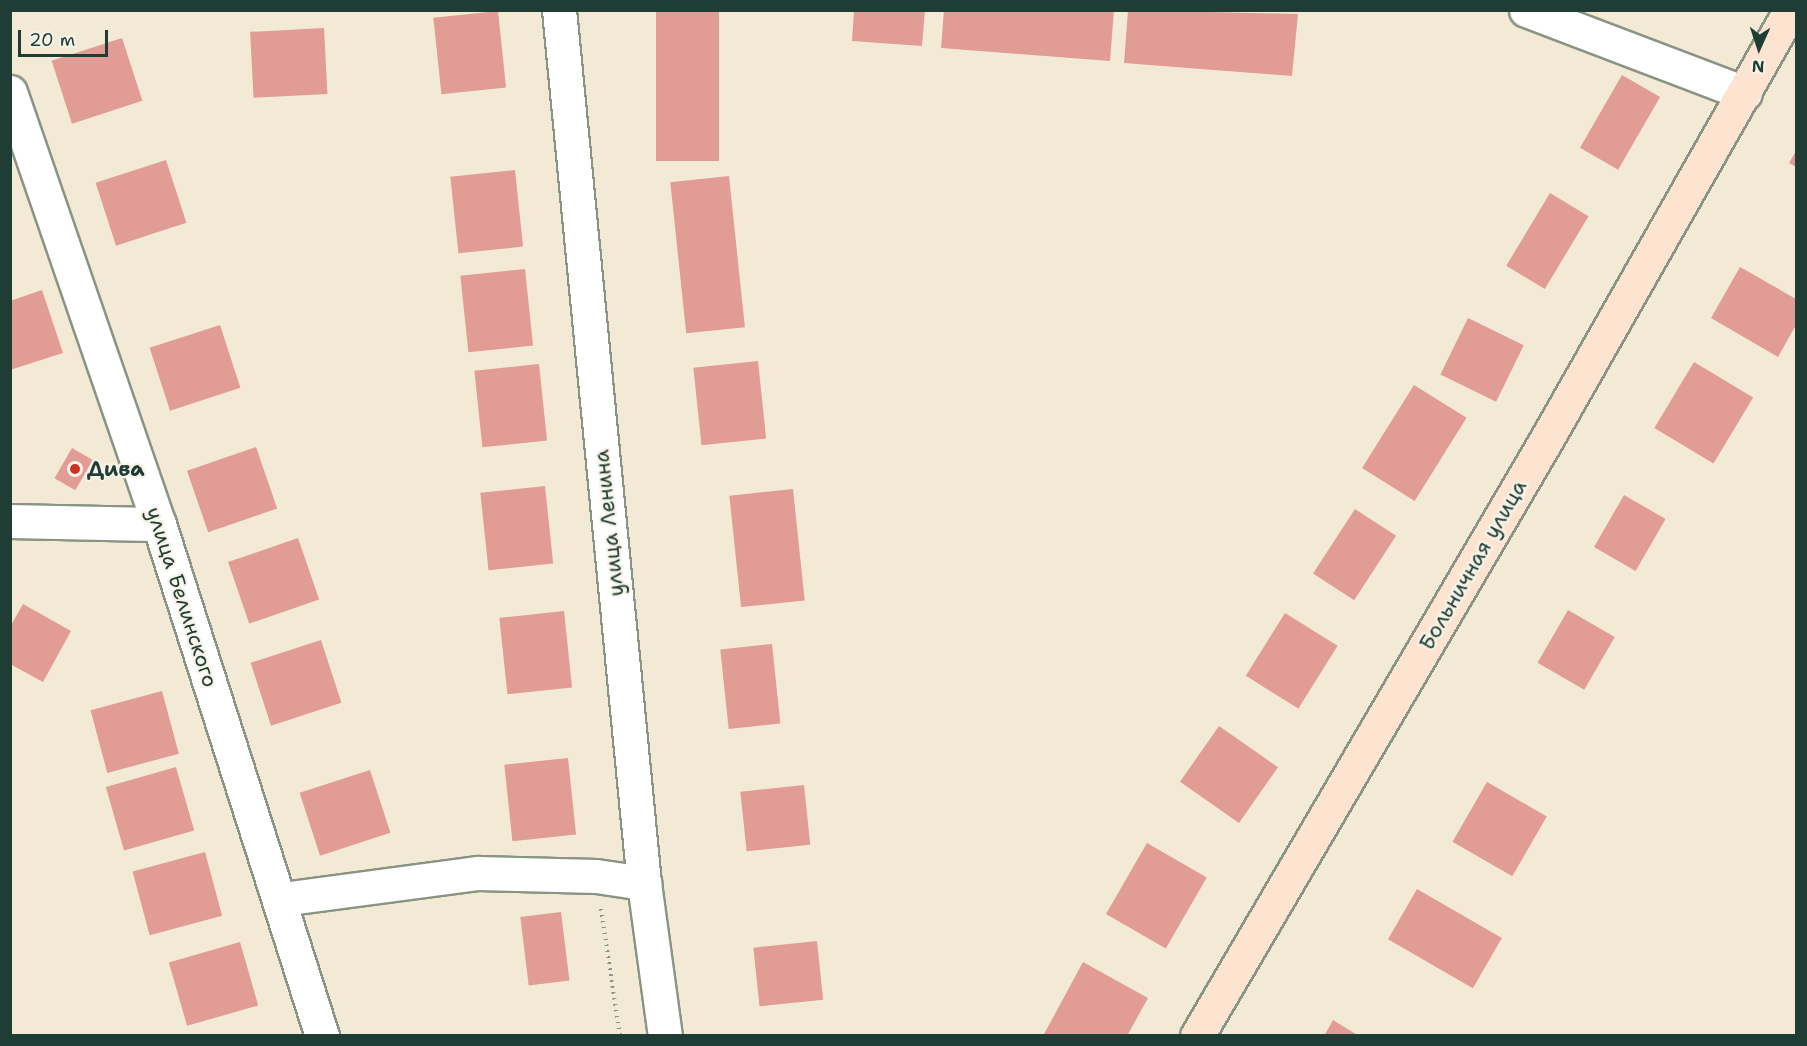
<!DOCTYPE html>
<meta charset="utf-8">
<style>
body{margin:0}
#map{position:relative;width:1807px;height:1046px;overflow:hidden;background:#f3ead5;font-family:"Shantell Sans",sans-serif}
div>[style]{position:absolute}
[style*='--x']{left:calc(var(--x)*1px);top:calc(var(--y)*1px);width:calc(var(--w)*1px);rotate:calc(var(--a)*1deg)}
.building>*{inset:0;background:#e09c95;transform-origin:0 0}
.path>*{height:4px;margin-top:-2px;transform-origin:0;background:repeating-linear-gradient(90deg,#899484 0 1.5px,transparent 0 6px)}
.roads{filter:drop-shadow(2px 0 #899484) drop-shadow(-2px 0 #899484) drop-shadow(0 2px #899484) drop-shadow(0 -2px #899484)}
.minor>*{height:33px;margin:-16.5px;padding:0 16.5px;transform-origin:16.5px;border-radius:16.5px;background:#fff}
.secondary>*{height:33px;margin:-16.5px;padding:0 16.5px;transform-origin:16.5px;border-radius:16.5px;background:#fde4d0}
.dots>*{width:16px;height:16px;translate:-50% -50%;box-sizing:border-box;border:3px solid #f7f3e8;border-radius:50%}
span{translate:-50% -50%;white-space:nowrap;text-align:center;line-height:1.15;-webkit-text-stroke:4.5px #f7f3e8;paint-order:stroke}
.poi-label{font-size:21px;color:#1f3d34;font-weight:700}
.left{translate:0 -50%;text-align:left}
.street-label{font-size:21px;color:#1f3d34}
.frame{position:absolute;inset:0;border:12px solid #1f3d34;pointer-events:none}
.north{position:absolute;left:1729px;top:18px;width:60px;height:60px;-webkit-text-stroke:4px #f7f3e8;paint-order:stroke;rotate:183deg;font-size:16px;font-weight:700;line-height:24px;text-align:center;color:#1f3d34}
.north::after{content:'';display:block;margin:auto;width:21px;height:27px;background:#1f3d34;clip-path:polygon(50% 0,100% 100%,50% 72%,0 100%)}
.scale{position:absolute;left:18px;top:30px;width:90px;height:27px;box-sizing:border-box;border:3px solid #1f3d34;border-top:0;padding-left:8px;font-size:18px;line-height:21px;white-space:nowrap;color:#1f3d34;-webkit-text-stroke:4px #f7f3e8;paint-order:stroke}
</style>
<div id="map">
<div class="building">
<div style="left:656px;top:10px;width:63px;height:151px"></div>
<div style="clip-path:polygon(854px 10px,925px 10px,922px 46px,852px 41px)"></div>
<div style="clip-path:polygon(944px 10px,1114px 10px,1110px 61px,941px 48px)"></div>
<div style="clip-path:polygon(1128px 10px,1298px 14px,1292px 76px,1124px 63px)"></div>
<div style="left:498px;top:11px;width:77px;height:65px;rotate:84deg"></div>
<div style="left:324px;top:28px;width:66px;height:74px;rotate:87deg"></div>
<div style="left:122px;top:38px;width:66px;height:74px;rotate:72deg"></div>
<div style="left:1622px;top:75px;width:44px;height:84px;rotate:30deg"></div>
<div style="clip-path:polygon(1796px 151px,1796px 167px,1789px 163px)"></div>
<div style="left:166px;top:160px;width:66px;height:74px;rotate:72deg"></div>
<div style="left:515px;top:170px;width:77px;height:65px;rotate:84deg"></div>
<div style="left:729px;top:176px;width:152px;height:59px;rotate:84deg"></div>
<div style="left:1550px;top:193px;width:45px;height:85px;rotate:31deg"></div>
<div style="clip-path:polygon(1740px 267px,1796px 299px,1796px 325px,1778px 357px,1711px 318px)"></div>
<div style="left:525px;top:269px;width:77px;height:65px;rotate:84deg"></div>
<div style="clip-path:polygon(42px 290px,63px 353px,10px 370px,10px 301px)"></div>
<div style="left:1468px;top:318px;width:62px;height:63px;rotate:26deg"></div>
<div style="left:220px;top:325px;width:66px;height:74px;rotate:72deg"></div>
<div style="left:758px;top:361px;width:78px;height:65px;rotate:84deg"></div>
<div style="left:1694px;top:362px;width:69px;height:77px;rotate:31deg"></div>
<div style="left:539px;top:364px;width:77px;height:65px;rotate:84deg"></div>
<div style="left:1414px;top:385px;width:62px;height:98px;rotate:32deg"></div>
<div style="left:256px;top:447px;width:65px;height:73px;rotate:71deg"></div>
<div style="left:72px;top:448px;width:24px;height:35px;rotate:30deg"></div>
<div style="left:545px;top:486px;width:78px;height:65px;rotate:84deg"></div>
<div style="left:793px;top:489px;width:112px;height:64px;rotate:84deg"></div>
<div style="left:1624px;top:495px;width:48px;height:60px;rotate:30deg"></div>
<div style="left:1355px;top:509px;width:49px;height:77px;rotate:33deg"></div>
<div style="left:298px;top:538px;width:65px;height:74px;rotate:71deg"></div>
<div style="clip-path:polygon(23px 604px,71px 631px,43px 682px,10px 664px,10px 627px)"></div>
<div style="left:1568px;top:610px;width:54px;height:61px;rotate:30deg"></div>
<div style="left:564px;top:611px;width:77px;height:65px;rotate:84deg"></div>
<div style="left:1285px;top:613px;width:62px;height:74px;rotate:32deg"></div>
<div style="left:321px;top:640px;width:66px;height:74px;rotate:72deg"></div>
<div style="left:772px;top:644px;width:80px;height:52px;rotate:84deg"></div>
<div style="left:162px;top:691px;width:65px;height:74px;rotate:75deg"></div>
<div style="left:1219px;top:726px;width:72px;height:68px;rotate:35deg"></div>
<div style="left:568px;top:758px;width:77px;height:64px;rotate:84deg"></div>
<div style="left:176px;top:767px;width:66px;height:73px;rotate:74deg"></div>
<div style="left:370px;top:770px;width:66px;height:74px;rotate:72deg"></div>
<div style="left:1487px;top:782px;width:69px;height:69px;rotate:30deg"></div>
<div style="left:804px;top:785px;width:60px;height:64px;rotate:84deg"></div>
<div style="left:1147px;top:843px;width:69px;height:82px;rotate:30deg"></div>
<div style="left:205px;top:852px;width:66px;height:75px;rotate:75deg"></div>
<div style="left:1417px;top:889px;width:98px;height:58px;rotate:30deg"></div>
<div style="left:561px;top:912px;width:69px;height:41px;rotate:83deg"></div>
<div style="left:817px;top:941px;width:59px;height:64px;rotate:84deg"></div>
<div style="left:240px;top:942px;width:66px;height:74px;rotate:74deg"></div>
<div style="clip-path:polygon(1083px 962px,1148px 998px,1127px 1036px,1043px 1036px)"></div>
<div style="clip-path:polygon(1333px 1020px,1359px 1036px,1324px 1036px)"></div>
</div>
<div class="path">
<div style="--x:601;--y:909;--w:128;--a:81.5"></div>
</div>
<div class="roads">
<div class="minor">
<div style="--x:559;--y:10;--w:877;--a:84.44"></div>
<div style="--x:644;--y:883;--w:154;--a:82.2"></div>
<div style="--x:1526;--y:10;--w:234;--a:20.8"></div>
<div style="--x:10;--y:92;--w:457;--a:71"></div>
<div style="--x:159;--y:524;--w:537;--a:72.34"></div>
<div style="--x:10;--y:521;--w:149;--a:1.2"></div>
<div style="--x:282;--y:899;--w:198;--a:-7.6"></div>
<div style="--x:478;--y:873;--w:118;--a:1.5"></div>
<div style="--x:596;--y:876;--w:49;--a:8.3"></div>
</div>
<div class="secondary">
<div style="--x:1197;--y:1036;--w:688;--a:-59.64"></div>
<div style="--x:1545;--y:442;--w:497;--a:-60.4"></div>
</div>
</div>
<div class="dots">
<div style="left:75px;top:469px;background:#c8321e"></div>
</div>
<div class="poi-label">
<span class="left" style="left:87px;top:469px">Дива</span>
</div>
<div class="street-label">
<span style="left:609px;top:523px;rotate:-96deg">улица Ленина</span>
<span style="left:1473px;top:565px;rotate:-60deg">Больничная улица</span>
<span style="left:182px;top:597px;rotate:72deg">улица Белинского</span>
</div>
<div class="frame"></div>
<div class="north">N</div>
<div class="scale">20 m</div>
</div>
